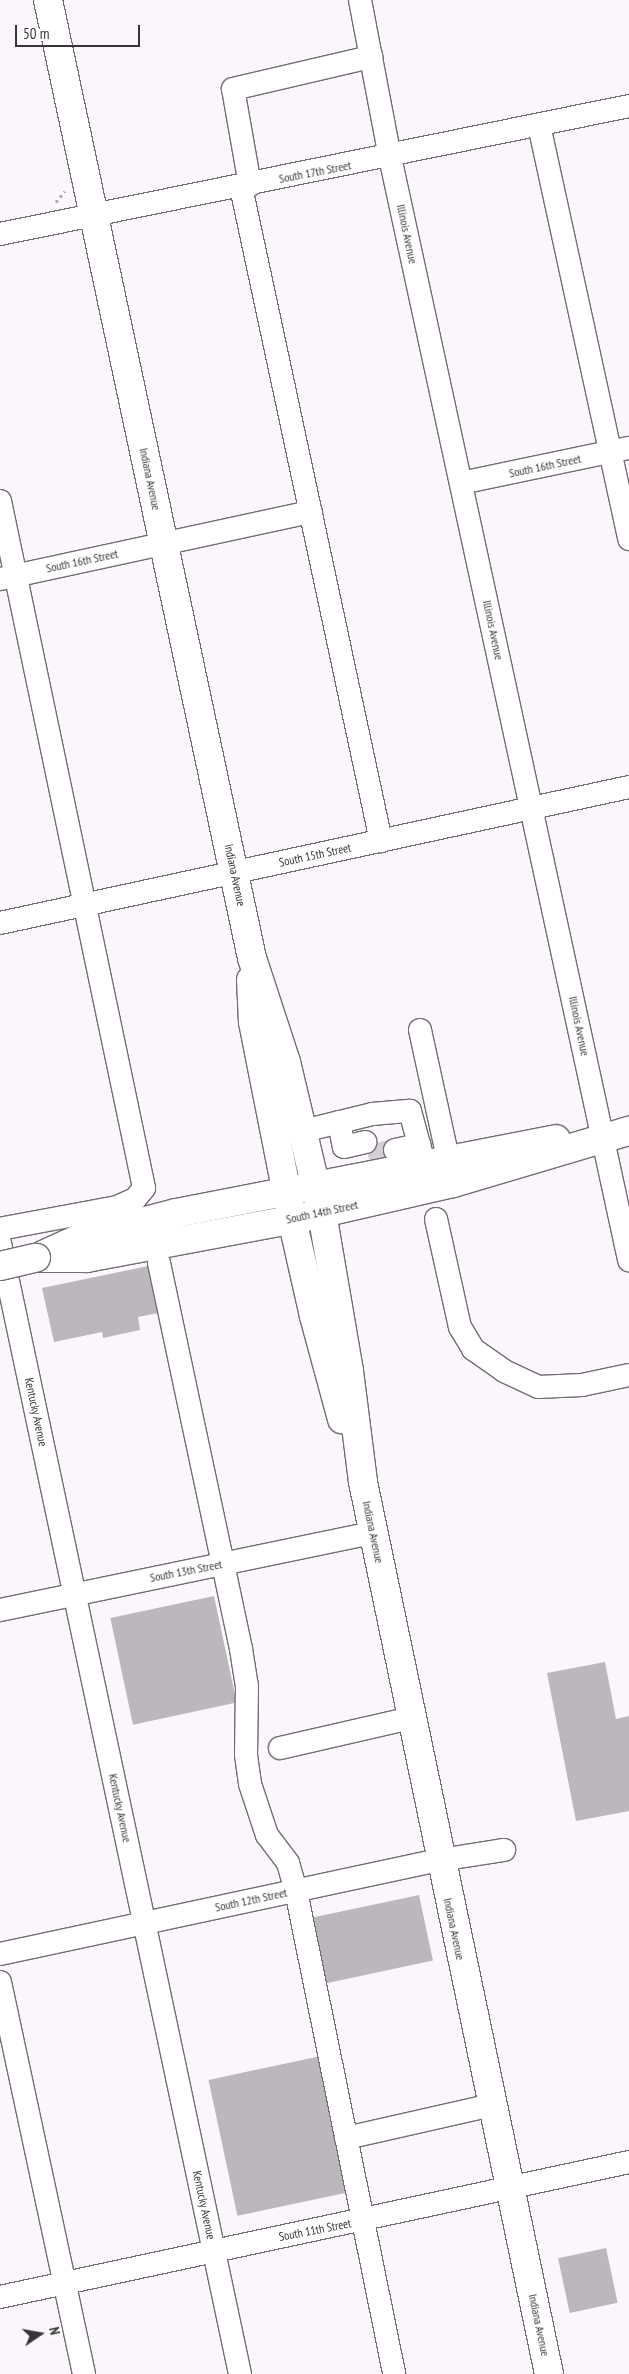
<!DOCTYPE html>
<style>
body{margin:0}
#map{position:relative;width:629px;height:2374px;overflow:hidden;background:#fbf6fc;font-family:"PT Sans Narrow",sans-serif}
div>[style]{position:absolute}
[style*='--x']{left:calc(var(--x)*1px);top:calc(var(--y)*1px);width:calc(var(--w)*1px);rotate:calc(var(--a)*1deg)}
.building>*{inset:0;background:#bcb7bd;transform-origin:0 0}
.minor-tunnel>*{height:22px;margin-top:-11px;transform-origin:0;background:repeating-linear-gradient(90deg,#d4cfd5 0 22px,transparent 0 33px)}
.path>*{height:3px;margin-top:-1.5px;transform-origin:0;background:repeating-linear-gradient(90deg,#aba7ac 0 2.5px,transparent 0 6.5px)}
.roads{filter:drop-shadow(1px 0 #726d73) drop-shadow(-1px 0 #726d73) drop-shadow(0 1px #726d73) drop-shadow(0 -1px #726d73)}
.minor>*{height:22px;margin:-11px;padding:0 11px;transform-origin:11px;border-radius:11px;background:#fff}
.major>*{height:28px;margin:-14px;padding:0 14px;transform-origin:14px;border-radius:14px;background:#fff}
.bridges{filter:drop-shadow(1px 0 #726d73) drop-shadow(-1px 0 #726d73) drop-shadow(0 1px #726d73) drop-shadow(0 -1px #726d73)}
.major-bridge>*{height:28px;margin:-14px;padding:0 14px;transform-origin:14px;border-radius:14px;background:#fff}
span{translate:-50% -50%;white-space:nowrap;text-align:center;line-height:1.15;-webkit-text-stroke:4.5px #fff;paint-order:stroke}
.street-label{font-size:12px;color:#373538}
.north{position:absolute;left:15px;top:2309px;width:50px;height:50px;-webkit-text-stroke:4px #fff;paint-order:stroke;rotate:78deg;font-size:14px;font-weight:700;line-height:20px;text-align:center;color:#373538}
.north::after{content:'';display:block;margin:auto;width:18px;height:22px;background:#373538;clip-path:polygon(50% 0,100% 100%,50% 72%,0 100%)}
.scale{position:absolute;left:15px;top:25px;width:125px;height:22px;box-sizing:border-box;border:2px solid #373538;border-top:0;padding-left:6px;font-size:15px;line-height:18px;white-space:nowrap;color:#373538;-webkit-text-stroke:4px #fff;paint-order:stroke}
</style>
<div id="map">
<div class="building">
<div style="clip-path:polygon(153px 1265px,163px 1312px,138px 1317px,140px 1330px,103px 1338px,102px 1332px,54px 1342px,42px 1288px)"></div>
<div style="left:214px;top:1596px;width:109px;height:106px;rotate:78deg"></div>
<div style="clip-path:polygon(605px 1662px,616px 1719px,629px 1716px,629px 1811px,576px 1821px,547px 1673px)"></div>
<div style="left:419px;top:1895px;width:67px;height:110px;rotate:78deg"></div>
<div style="left:321px;top:2056px;width:139px;height:115px;rotate:78deg"></div>
<div style="left:606px;top:2248px;width:56px;height:49px;rotate:78deg"></div>
</div>
<div class="minor-tunnel">
<div style="--x:368;--y:1156;--w:28;--a:-13"></div>
</div>
<div class="path">
<div style="--x:56;--y:202;--w:14;--a:-51"></div>
</div>
<div class="roads">
<div class="minor">
<div style="--x:360;--y:0;--w:160;--a:79.2"></div>
<div style="--x:390;--y:157;--w:1129;--a:77.77"></div>
<div style="--x:539;--y:125;--w:424;--a:77.7"></div>
<div style="--x:250;--y:185;--w:97;--a:-100"></div>
<div style="--x:233;--y:89;--w:142;--a:-13.1"></div>
<div style="--x:241;--y:187;--w:669;--a:77.92"></div>
<div style="--x:0;--y:234;--w:642;--a:-11.5"></div>
<div style="--x:461;--y:483;--w:172;--a:-11.8"></div>
<div style="--x:0;--y:501;--w:702;--a:78.16"></div>
<div style="--x:144;--y:1188;--w:14;--a:129"></div>
<div style="--x:135;--y:1199;--w:20;--a:156"></div>
<div style="--x:117;--y:1207;--w:119;--a:169.4"></div>
<div style="--x:0;--y:579;--w:318;--a:-12.2"></div>
<div style="--x:0;--y:923;--w:644;--a:-12.2"></div>
<div style="--x:420;--y:1030;--w:131;--a:77.7"></div>
<div style="--x:339;--y:1122;--w:25;--a:79"></div>
<div style="--x:344;--y:1147;--w:22;--a:-13"></div>
<div style="--x:303;--y:1131;--w:71;--a:-13.8"></div>
<div style="--x:372;--y:1114;--w:38;--a:-5"></div>
<div style="--x:410;--y:1111;--w:54;--a:74.9"></div>
<div style="--x:395;--y:1150;--w:25;--a:-12"></div>
<div style="--x:436;--y:1219;--w:111;--a:77.5"></div>
<div style="--x:460;--y:1327;--w:26;--a:59"></div>
<div style="--x:473;--y:1349;--w:38;--a:35"></div>
<div style="--x:504;--y:1371;--w:38;--a:25"></div>
<div style="--x:538;--y:1387;--w:44;--a:-2.6"></div>
<div style="--x:582;--y:1385;--w:48;--a:-12"></div>
<div style="--x:0;--y:1243;--w:1156;--a:78.02"></div>
<div style="--x:159;--y:1263;--w:395;--a:78"></div>
<div style="--x:241;--y:1649;--w:36;--a:81"></div>
<div style="--x:247;--y:1685;--w:70;--a:90.8"></div>
<div style="--x:246;--y:1755;--w:29;--a:82"></div>
<div style="--x:250;--y:1784;--w:54;--a:71.6"></div>
<div style="--x:267;--y:1835;--w:35;--a:53"></div>
<div style="--x:288;--y:1863;--w:29;--a:74"></div>
<div style="--x:296;--y:1891;--w:493;--a:78.5"></div>
<div style="--x:0;--y:1610;--w:381;--a:-11.7"></div>
<div style="--x:280;--y:1748;--w:134;--a:-12.9"></div>
<div style="--x:0;--y:1954;--w:450;--a:-12.1"></div>
<div style="--x:440;--y:1860;--w:65;--a:-8.9"></div>
<div style="--x:0;--y:1982;--w:401;--a:77.9"></div>
<div style="--x:346;--y:2138;--w:150;--a:-12.7"></div>
<div style="--x:0;--y:2297;--w:643;--a:-12.11"></div>
</div>
<div class="major">
<div style="--x:48;--y:0;--w:979;--a:77.98"></div>
<div style="--x:252;--y:958;--w:109;--a:71.9"></div>
<div style="--x:286;--y:1062;--w:155;--a:76.6"></div>
<div style="--x:322;--y:1213;--w:160;--a:80.3"></div>
<div style="--x:349;--y:1371;--w:112;--a:82.8"></div>
<div style="--x:363;--y:1482;--w:911;--a:78.22"></div>
<div style="--x:251;--y:980;--w:42;--a:87.3"></div>
<div style="--x:253;--y:1022;--w:201;--a:78.8"></div>
<div style="--x:292;--y:1219;--w:99;--a:77.2"></div>
<div style="--x:314;--y:1316;--w:107;--a:74.8"></div>
<div style="--x:43;--y:1255;--w:41;--a:-24.7"></div>
<div style="--x:80;--y:1238;--w:99;--a:-14.6"></div>
<div style="--x:176;--y:1213;--w:387;--a:-11"></div>
<div style="--x:36;--y:1258;--w:51;--a:0"></div>
<div style="--x:87;--y:1258;--w:218;--a:-10.6"></div>
<div style="--x:301;--y:1218;--w:156;--a:-13"></div>
<div style="--x:453;--y:1183;--w:184;--a:-16.5"></div>
</div>
</div>
<div class="bridges">
<div class="major-bridge">
<div style="--x:0;--y:1266;--w:37;--a:-13"></div>
</div>
</div>
<div class="street-label">
<span style="left:315px;top:172px;rotate:-11deg">South 17th Street</span>
<span style="left:407px;top:234px;rotate:78deg">Illinois Avenue</span>
<span style="left:545px;top:466px;rotate:-12deg">South 16th Street</span>
<span style="left:150px;top:479px;rotate:78deg">Indiana Avenue</span>
<span style="left:82px;top:561px;rotate:-12deg">South 16th Street</span>
<span style="left:493px;top:630px;rotate:78deg">Illinois Avenue</span>
<span style="left:315px;top:855px;rotate:-12deg">South 15th Street</span>
<span style="left:235px;top:875px;rotate:78deg">Indiana Avenue</span>
<span style="left:579px;top:1026px;rotate:78deg">Illinois Avenue</span>
<span style="left:322px;top:1212px;rotate:-12deg">South 14th Street</span>
<span style="left:36px;top:1412px;rotate:78deg">Kentucky Avenue</span>
<span style="left:373px;top:1532px;rotate:78deg">Indiana Avenue</span>
<span style="left:186px;top:1571px;rotate:-11deg">South 13th Street</span>
<span style="left:120px;top:1808px;rotate:78deg">Kentucky Avenue</span>
<span style="left:251px;top:1900px;rotate:-12deg">South 12th Street</span>
<span style="left:454px;top:1929px;rotate:78deg">Indiana Avenue</span>
<span style="left:204px;top:2205px;rotate:78deg">Kentucky Avenue</span>
<span style="left:315px;top:2230px;rotate:-11deg">South 11th Street</span>
<span style="left:539px;top:2325px;rotate:78deg">Indiana Avenue</span>
</div>
<div class="north">N</div>
<div class="scale">50 m</div>
</div>
